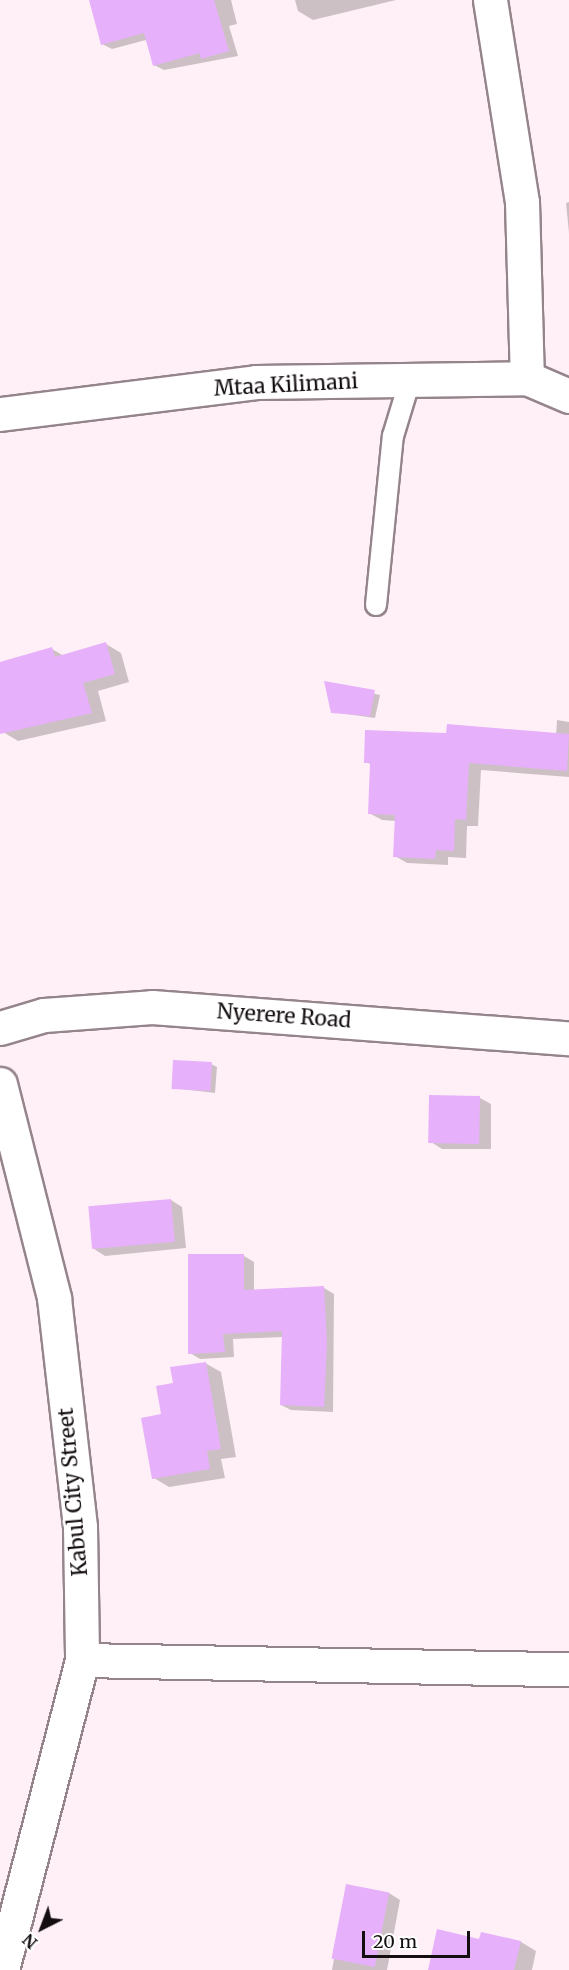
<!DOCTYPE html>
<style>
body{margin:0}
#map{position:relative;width:569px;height:1970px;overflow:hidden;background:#fff0f7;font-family:Merriweather,serif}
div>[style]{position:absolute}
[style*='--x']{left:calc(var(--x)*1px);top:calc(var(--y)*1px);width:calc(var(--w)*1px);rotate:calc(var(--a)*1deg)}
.shadow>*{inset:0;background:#0003}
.building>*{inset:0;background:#e7b0fa;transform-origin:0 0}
.roads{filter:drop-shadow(2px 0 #95848c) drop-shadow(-2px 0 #95848c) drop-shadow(0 2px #95848c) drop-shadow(0 -2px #95848c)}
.service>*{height:20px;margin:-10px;padding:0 10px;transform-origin:10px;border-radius:10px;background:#fff}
.minor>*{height:33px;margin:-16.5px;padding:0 16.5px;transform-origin:16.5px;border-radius:16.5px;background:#fff}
span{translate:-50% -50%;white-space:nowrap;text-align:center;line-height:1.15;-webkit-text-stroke:5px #fff;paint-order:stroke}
.street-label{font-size:21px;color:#140e11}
.north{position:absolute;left:12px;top:1898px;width:60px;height:60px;-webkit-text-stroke:4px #fff;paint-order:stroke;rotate:222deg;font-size:16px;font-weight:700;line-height:24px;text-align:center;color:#140e11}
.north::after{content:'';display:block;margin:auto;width:21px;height:27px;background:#140e11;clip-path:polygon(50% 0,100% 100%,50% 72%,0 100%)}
.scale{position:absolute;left:362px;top:1931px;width:108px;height:27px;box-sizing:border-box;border:3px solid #140e11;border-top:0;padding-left:8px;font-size:18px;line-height:21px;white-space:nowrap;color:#140e11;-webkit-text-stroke:4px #fff;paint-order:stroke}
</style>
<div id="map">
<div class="shadow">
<div style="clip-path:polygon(90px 0,231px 0,237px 24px,229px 26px,238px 56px,164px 70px,154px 65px,146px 40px,112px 49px,102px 44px)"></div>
<div style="clip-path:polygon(295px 0,396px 0,313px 20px,298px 11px)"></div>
<div style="clip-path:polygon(569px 202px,569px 233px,566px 203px)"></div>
<div style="clip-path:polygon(106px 644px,121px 653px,129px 682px,98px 691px,106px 721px,18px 741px,3px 732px,0 664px,52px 649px,64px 656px)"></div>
<div style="clip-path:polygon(326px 683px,380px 695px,375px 718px,332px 712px)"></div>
<div style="clip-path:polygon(557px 720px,569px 722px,569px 777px,481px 770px,478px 826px,467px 826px,466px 858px,448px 857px,448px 865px,407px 863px,395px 856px,396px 821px,382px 820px,369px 813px,372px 765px,366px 762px,447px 734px,556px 735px)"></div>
<div style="clip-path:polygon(211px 1064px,217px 1067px,215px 1093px,173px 1088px)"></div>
<div style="clip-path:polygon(480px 1098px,491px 1104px,491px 1149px,442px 1149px,431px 1142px)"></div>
<div style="clip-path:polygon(171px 1200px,182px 1207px,186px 1248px,105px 1256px,94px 1249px)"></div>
<div style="clip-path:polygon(244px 1256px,254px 1262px,254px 1291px,324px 1288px,334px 1294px,333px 1412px,291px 1410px,281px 1405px,283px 1337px,233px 1339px,234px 1357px,200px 1359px,190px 1353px)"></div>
<div style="clip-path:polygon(205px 1363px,221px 1372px,236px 1457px,221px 1459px,225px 1478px,169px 1487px,154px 1478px,163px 1415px,175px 1385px)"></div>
<div style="clip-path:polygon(347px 1885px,389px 1893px,400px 1900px,387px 1970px,332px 1970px)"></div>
<div style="clip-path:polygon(481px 1941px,521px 1942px,536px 1951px,532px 1970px,429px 1970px)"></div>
</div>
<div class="building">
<div style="clip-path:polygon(89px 0,214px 0,229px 51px,201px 59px,200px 53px,153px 66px,144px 33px,101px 45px)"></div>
<div style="clip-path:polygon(106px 642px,115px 674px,83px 683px,92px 713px,0 734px,0 662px,52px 647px,55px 657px)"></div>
<div style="clip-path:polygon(324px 681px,375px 690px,370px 716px,331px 713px)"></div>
<div style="clip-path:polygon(447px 724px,569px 734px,567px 771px,469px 763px,466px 820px,455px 819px,454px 851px,436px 850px,435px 859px,393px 857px,395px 815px,368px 814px,370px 763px,364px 763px,365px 730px,446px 733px)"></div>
<div style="left:173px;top:1060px;width:39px;height:29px;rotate:3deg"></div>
<div style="left:429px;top:1095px;width:51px;height:48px;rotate:1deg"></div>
<div style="left:171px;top:1199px;width:43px;height:83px;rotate:85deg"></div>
<div style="clip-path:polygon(188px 1254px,244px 1254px,244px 1290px,324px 1286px,327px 1343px,324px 1407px,280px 1405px,282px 1331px,223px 1334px,225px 1352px,188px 1354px)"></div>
<div style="clip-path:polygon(206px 1362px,221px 1449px,207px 1451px,210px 1469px,152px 1479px,141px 1418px,161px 1414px,156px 1386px,173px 1383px,170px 1367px)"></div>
<div style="left:346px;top:1884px;width:44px;height:76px;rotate:11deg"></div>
<div style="clip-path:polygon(437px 1929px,479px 1939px,481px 1932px,521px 1941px,514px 1970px,428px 1970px)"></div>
</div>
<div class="roads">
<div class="service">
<div style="--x:376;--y:605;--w:170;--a:-84.3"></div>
<div style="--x:393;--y:436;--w:59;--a:-73.1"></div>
</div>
<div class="minor">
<div style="--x:490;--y:0;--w:205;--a:81"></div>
<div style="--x:522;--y:202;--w:176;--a:88.4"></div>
<div style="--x:0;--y:414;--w:258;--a:-7.1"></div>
<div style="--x:256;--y:382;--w:271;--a:-0.8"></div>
<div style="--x:527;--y:378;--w:46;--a:23.2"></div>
<div style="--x:0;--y:1028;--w:46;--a:-16.5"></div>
<div style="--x:44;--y:1015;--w:108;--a:-4.2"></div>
<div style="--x:152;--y:1007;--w:418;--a:4.3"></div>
<div style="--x:0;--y:1084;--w:221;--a:75.8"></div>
<div style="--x:54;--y:1298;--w:230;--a:83.5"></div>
<div style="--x:80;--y:1527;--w:133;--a:89.1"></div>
<div style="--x:82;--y:1660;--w:320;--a:104.5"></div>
<div style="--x:82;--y:1660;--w:487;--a:1.1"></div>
</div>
</div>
<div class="street-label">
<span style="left:286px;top:385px;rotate:-3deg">Mtaa Kilimani</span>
<span style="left:284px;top:1016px;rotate:4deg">Nyerere Road</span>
<span style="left:73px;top:1492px;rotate:-95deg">Kabul City Street</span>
</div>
<div class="north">N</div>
<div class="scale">20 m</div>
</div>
